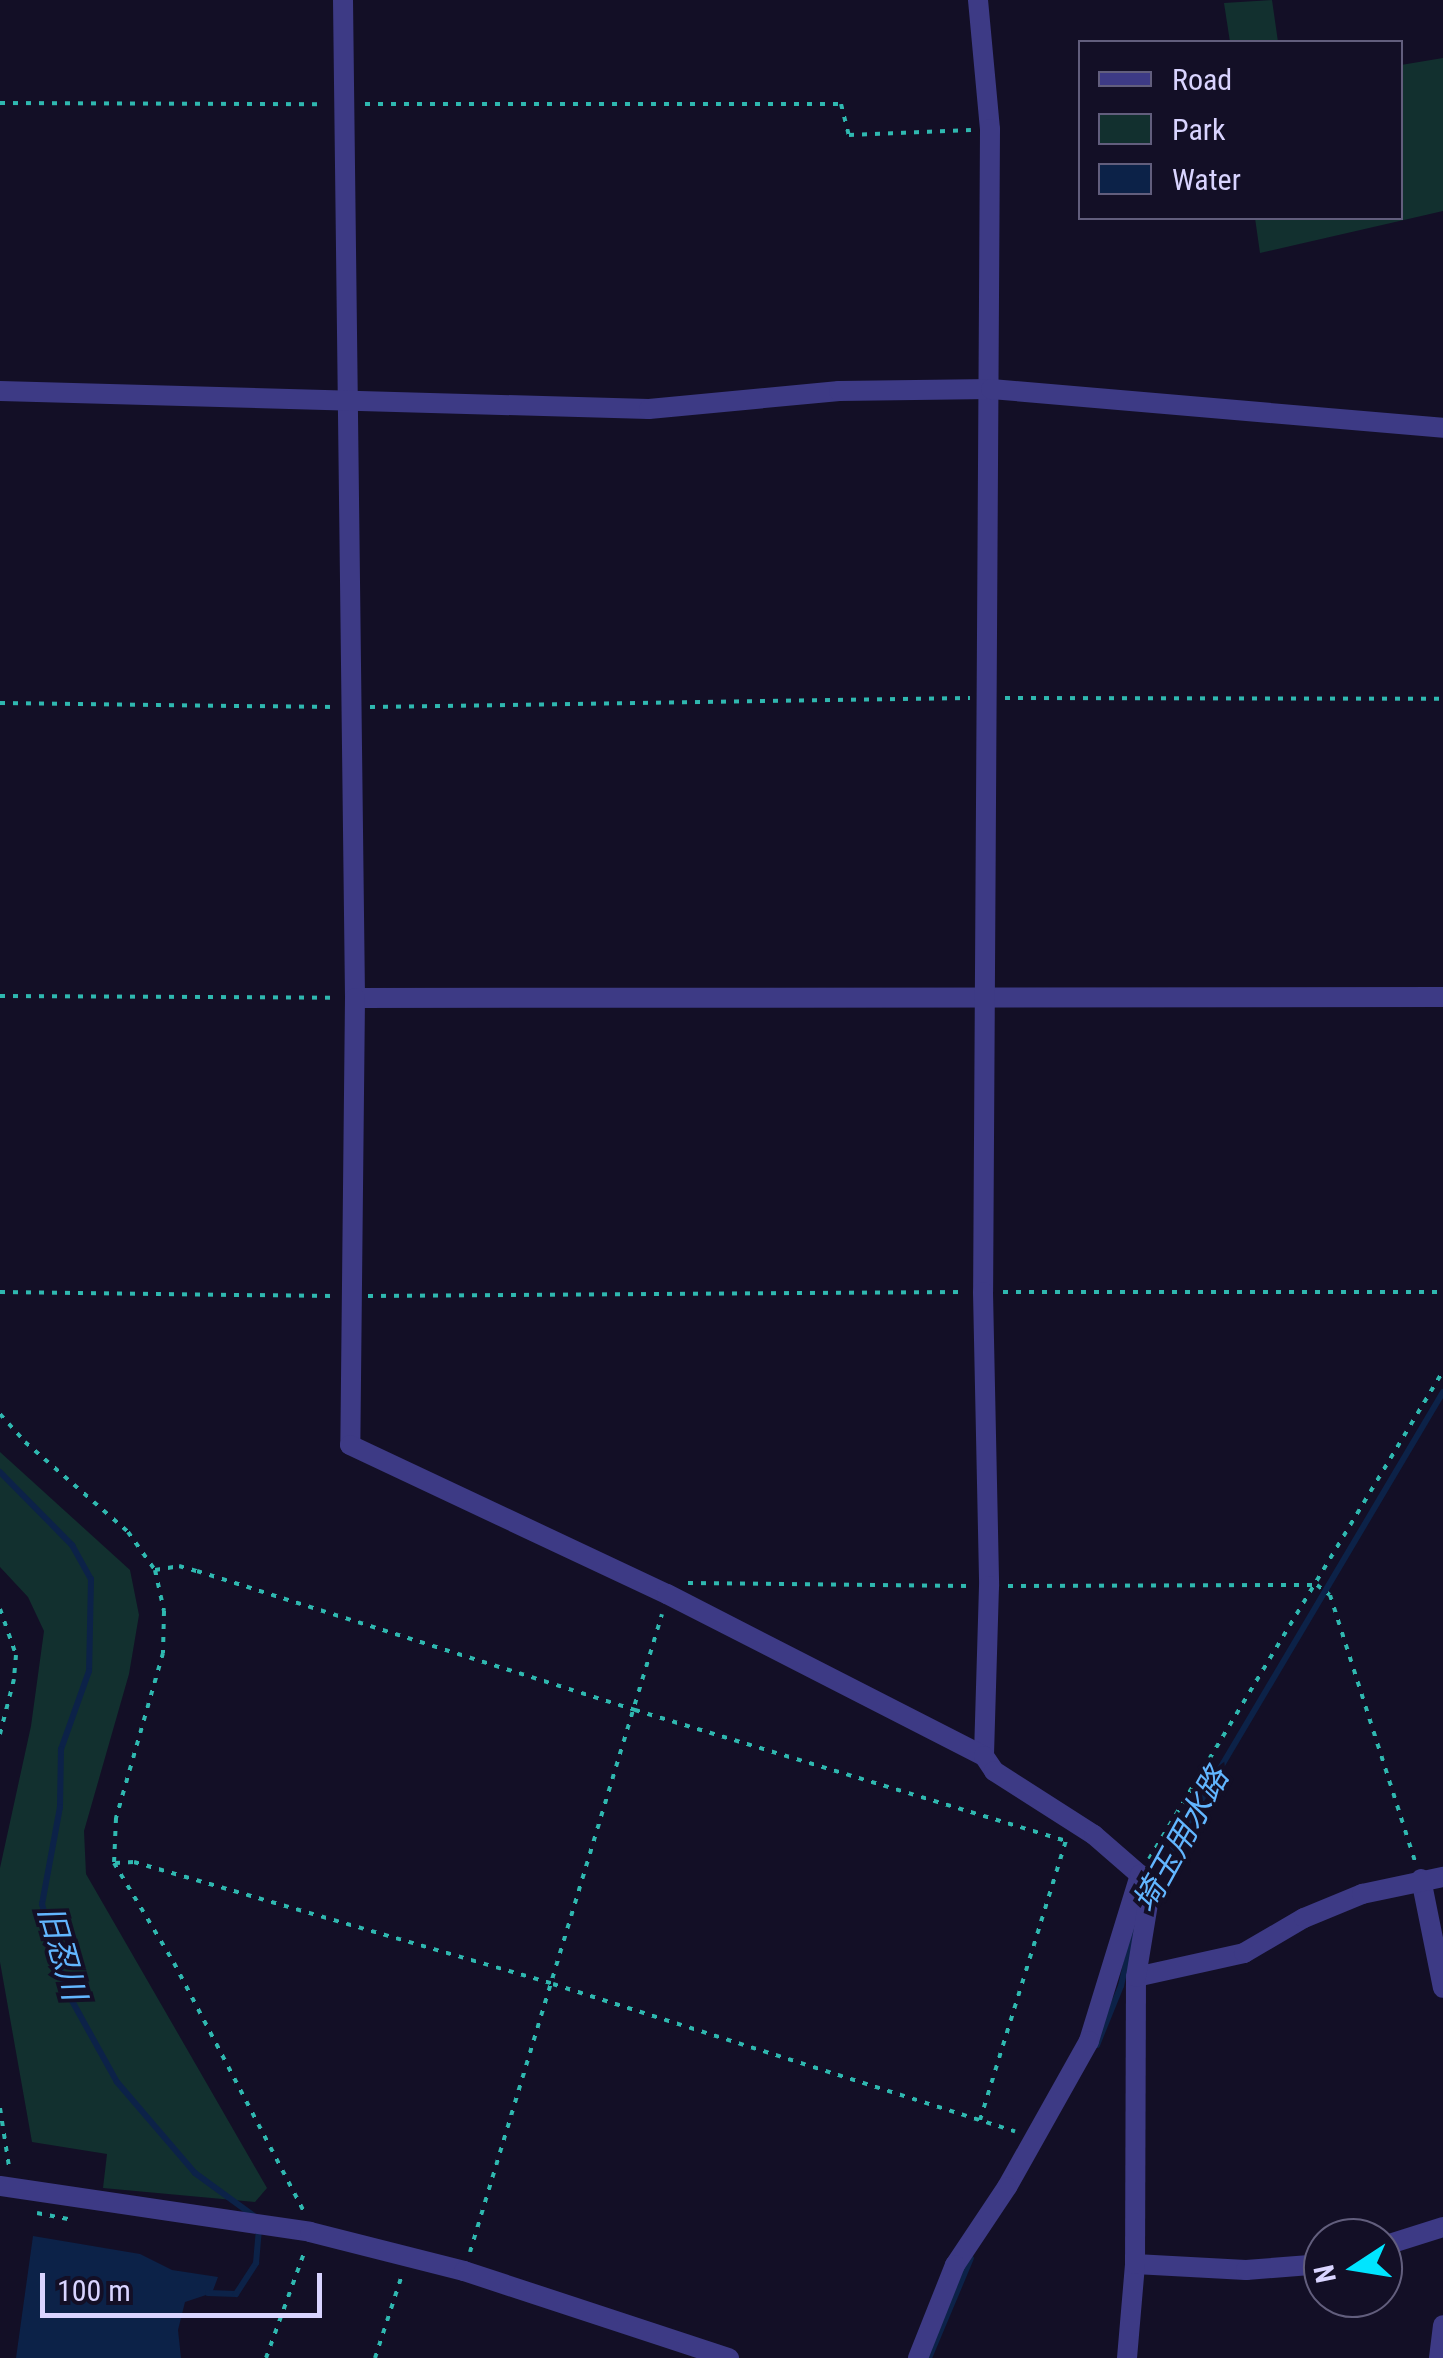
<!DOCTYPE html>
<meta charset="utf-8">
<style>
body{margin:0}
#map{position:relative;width:1443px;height:2358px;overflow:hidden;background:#130f26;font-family:"Roboto Condensed","Noto Sans JP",sans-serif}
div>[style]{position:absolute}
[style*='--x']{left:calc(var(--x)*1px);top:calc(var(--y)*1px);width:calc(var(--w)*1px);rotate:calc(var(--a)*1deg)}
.green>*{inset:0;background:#12302f}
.water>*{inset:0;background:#0c2248}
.stream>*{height:6px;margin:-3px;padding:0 3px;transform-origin:3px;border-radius:3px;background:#0c2248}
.path>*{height:4px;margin-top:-2px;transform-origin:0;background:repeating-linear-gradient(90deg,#2fb8b0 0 5px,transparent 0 13px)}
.street>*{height:20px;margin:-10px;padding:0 10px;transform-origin:10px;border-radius:10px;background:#3d3a85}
span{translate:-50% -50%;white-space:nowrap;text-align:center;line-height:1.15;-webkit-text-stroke:8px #130f26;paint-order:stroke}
.water-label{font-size:32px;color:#62b6ff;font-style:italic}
.legend{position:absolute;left:1078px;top:40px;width:325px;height:180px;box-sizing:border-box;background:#130f26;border:2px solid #625e7d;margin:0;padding:12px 18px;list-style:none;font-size:30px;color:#d9d4ff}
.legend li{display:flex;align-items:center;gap:20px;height:50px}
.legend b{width:50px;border:2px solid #625e7d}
.north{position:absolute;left:1303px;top:2218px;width:100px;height:100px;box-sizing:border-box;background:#130f26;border:2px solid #625e7d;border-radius:50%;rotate:258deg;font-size:28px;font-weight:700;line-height:40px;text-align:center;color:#d9d4ff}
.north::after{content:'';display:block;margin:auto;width:35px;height:45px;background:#00e5ff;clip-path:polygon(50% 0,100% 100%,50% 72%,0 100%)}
.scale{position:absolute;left:40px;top:2273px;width:282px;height:45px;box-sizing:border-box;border:5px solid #d9d4ff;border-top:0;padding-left:12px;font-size:30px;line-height:35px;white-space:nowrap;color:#d9d4ff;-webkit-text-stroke:8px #130f26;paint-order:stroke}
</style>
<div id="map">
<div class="green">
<div style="clip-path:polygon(1272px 0,1278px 42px,1230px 42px,1224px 3px)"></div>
<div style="clip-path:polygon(1443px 58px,1443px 211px,1260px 253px,1255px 218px,1400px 218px,1401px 65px)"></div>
<div style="clip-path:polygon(0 1452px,130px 1570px,139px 1615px,129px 1674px,84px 1831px,86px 1874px,267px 2188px,255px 2202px,103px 2188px,107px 2154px,32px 2142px,0 1962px,0 1868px,31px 1726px,44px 1631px,28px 1597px,0 1567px)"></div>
</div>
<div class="water">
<div style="clip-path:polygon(33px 2236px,140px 2254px,172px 2270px,218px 2277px,212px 2293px,185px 2302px,178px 2330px,181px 2358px,16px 2358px)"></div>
</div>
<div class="stream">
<div style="--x:0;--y:1472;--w:103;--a:45.4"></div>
<div style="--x:72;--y:1545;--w:39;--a:61"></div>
<div style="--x:91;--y:1579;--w:92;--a:91.2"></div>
<div style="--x:89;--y:1671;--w:83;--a:109.7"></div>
<div style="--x:61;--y:1749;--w:58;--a:91"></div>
<div style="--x:60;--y:1807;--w:99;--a:100.5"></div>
<div style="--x:42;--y:1904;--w:89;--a:74.4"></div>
<div style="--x:66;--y:1990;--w:105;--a:61"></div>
<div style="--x:117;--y:2082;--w:120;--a:49.4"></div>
<div style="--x:195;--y:2173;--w:73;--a:36.1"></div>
<div style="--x:1151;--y:1885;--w:573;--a:-59.36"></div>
<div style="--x:1097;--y:2045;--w:64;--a:-67.9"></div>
<div style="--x:1121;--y:1986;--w:58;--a:-77.2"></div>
<div style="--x:208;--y:2293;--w:28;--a:2"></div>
<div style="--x:236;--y:2294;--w:37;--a:-57"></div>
<div style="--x:256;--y:2263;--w:33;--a:-85"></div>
<div style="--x:929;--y:2358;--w:108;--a:-67.2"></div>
</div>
<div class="path">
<div style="--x:0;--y:103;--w:325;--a:0.2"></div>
<div style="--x:365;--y:104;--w:476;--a:0"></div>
<div style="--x:841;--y:104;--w:32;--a:76"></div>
<div style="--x:849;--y:135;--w:122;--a:-2.3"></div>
<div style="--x:1005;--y:698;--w:438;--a:0.1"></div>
<div style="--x:0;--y:703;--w:335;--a:0.7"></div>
<div style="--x:370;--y:707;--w:600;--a:-0.86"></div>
<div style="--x:0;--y:996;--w:335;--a:0.3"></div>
<div style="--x:0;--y:1292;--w:333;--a:0.7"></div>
<div style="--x:1003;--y:1292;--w:440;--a:0"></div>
<div style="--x:368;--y:1296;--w:595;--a:-0.39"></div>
<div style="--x:0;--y:1414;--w:38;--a:48"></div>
<div style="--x:25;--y:1442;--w:137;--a:41.1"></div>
<div style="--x:128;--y:1532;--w:47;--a:54.6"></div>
<div style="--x:155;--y:1570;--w:42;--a:77.6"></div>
<div style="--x:164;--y:1611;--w:42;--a:91.4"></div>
<div style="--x:163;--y:1653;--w:172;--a:105.9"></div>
<div style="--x:116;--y:1818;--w:45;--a:92.5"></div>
<div style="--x:114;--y:1863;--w:117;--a:59"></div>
<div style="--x:174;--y:1963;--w:281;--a:62.4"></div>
<div style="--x:155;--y:1570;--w:24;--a:-9"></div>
<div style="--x:179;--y:1566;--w:19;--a:16"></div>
<div style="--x:197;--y:1571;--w:460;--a:17.6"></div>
<div style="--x:635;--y:1710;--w:448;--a:16.9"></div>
<div style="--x:688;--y:1583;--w:280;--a:0.6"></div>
<div style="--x:1008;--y:1586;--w:309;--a:-0.2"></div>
<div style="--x:1317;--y:1585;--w:16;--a:38"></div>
<div style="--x:1330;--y:1595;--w:280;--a:72.3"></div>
<div style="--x:0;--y:1609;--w:49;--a:70.8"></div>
<div style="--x:16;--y:1655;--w:24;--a:95"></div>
<div style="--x:14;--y:1679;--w:57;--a:104.3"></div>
<div style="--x:1149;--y:1859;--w:570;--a:-58.93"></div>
<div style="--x:115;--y:1863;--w:19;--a:-3"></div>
<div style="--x:134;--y:1862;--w:436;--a:16.2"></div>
<div style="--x:553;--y:1984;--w:485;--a:17.7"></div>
<div style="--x:0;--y:2108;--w:60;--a:81.3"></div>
<div style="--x:980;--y:2120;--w:293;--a:-72.9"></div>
<div style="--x:37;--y:2213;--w:38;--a:11"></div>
<div style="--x:470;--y:2252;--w:666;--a:-73.25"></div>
<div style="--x:266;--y:2358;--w:115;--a:-70.1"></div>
<div style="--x:375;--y:2358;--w:90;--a:-72"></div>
</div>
<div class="street">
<div style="--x:343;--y:0;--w:998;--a:89.31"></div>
<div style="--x:355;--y:998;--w:1088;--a:-0.05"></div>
<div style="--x:978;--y:0;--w:130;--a:84.7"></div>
<div style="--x:990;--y:129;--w:1163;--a:90.34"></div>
<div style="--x:983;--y:1292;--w:294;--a:88.8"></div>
<div style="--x:989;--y:1586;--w:170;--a:91.7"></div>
<div style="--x:0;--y:391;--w:649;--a:1.59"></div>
<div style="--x:649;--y:409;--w:191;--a:-5.4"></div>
<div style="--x:839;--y:391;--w:152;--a:-0.8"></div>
<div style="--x:991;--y:389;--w:454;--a:4.9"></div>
<div style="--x:355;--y:998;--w:447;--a:90.6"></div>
<div style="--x:350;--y:1445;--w:350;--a:25.2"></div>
<div style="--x:667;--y:1594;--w:356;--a:27.1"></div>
<div style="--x:984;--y:1756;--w:18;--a:56"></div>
<div style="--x:994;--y:1771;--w:119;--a:32.6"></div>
<div style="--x:1094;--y:1835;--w:61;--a:41"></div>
<div style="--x:1140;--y:1875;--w:174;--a:107.1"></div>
<div style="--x:1089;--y:2041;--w:167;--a:119.3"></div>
<div style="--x:1007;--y:2187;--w:94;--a:123.7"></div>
<div style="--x:955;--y:2265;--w:100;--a:111.7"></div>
<div style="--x:1421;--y:1879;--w:111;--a:78.6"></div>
<div style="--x:1136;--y:1977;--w:111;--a:-12.5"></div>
<div style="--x:1244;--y:1953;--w:69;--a:-30.3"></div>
<div style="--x:1304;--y:1918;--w:63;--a:-22.5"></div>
<div style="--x:1362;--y:1894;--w:83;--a:-11.9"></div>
<div style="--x:0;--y:2186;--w:313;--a:8.4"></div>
<div style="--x:310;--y:2232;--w:159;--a:14.2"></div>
<div style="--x:464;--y:2271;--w:279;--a:18.2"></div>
<div style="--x:1383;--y:2246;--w:63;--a:-17.6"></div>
<div style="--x:1135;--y:2264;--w:111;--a:3.1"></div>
<div style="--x:1246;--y:2270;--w:77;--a:-4.5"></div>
<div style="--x:1127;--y:2358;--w:94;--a:-85.1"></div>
<div style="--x:1135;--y:2264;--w:287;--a:-89.8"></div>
<div style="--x:1136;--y:1977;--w:80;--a:-80.7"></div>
<div style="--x:1149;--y:1898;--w:25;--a:-111"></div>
<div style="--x:1439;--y:2358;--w:33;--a:-83"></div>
</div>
<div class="water-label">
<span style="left:1181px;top:1840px;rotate:-61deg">埼玉用水路</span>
<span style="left:62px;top:1953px;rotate:74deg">旧忍川</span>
</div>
<ul class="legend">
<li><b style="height:12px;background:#3d3a85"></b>Road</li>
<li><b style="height:28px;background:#12302f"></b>Park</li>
<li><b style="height:28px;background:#0c2248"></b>Water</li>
</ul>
<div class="north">N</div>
<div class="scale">100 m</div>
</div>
